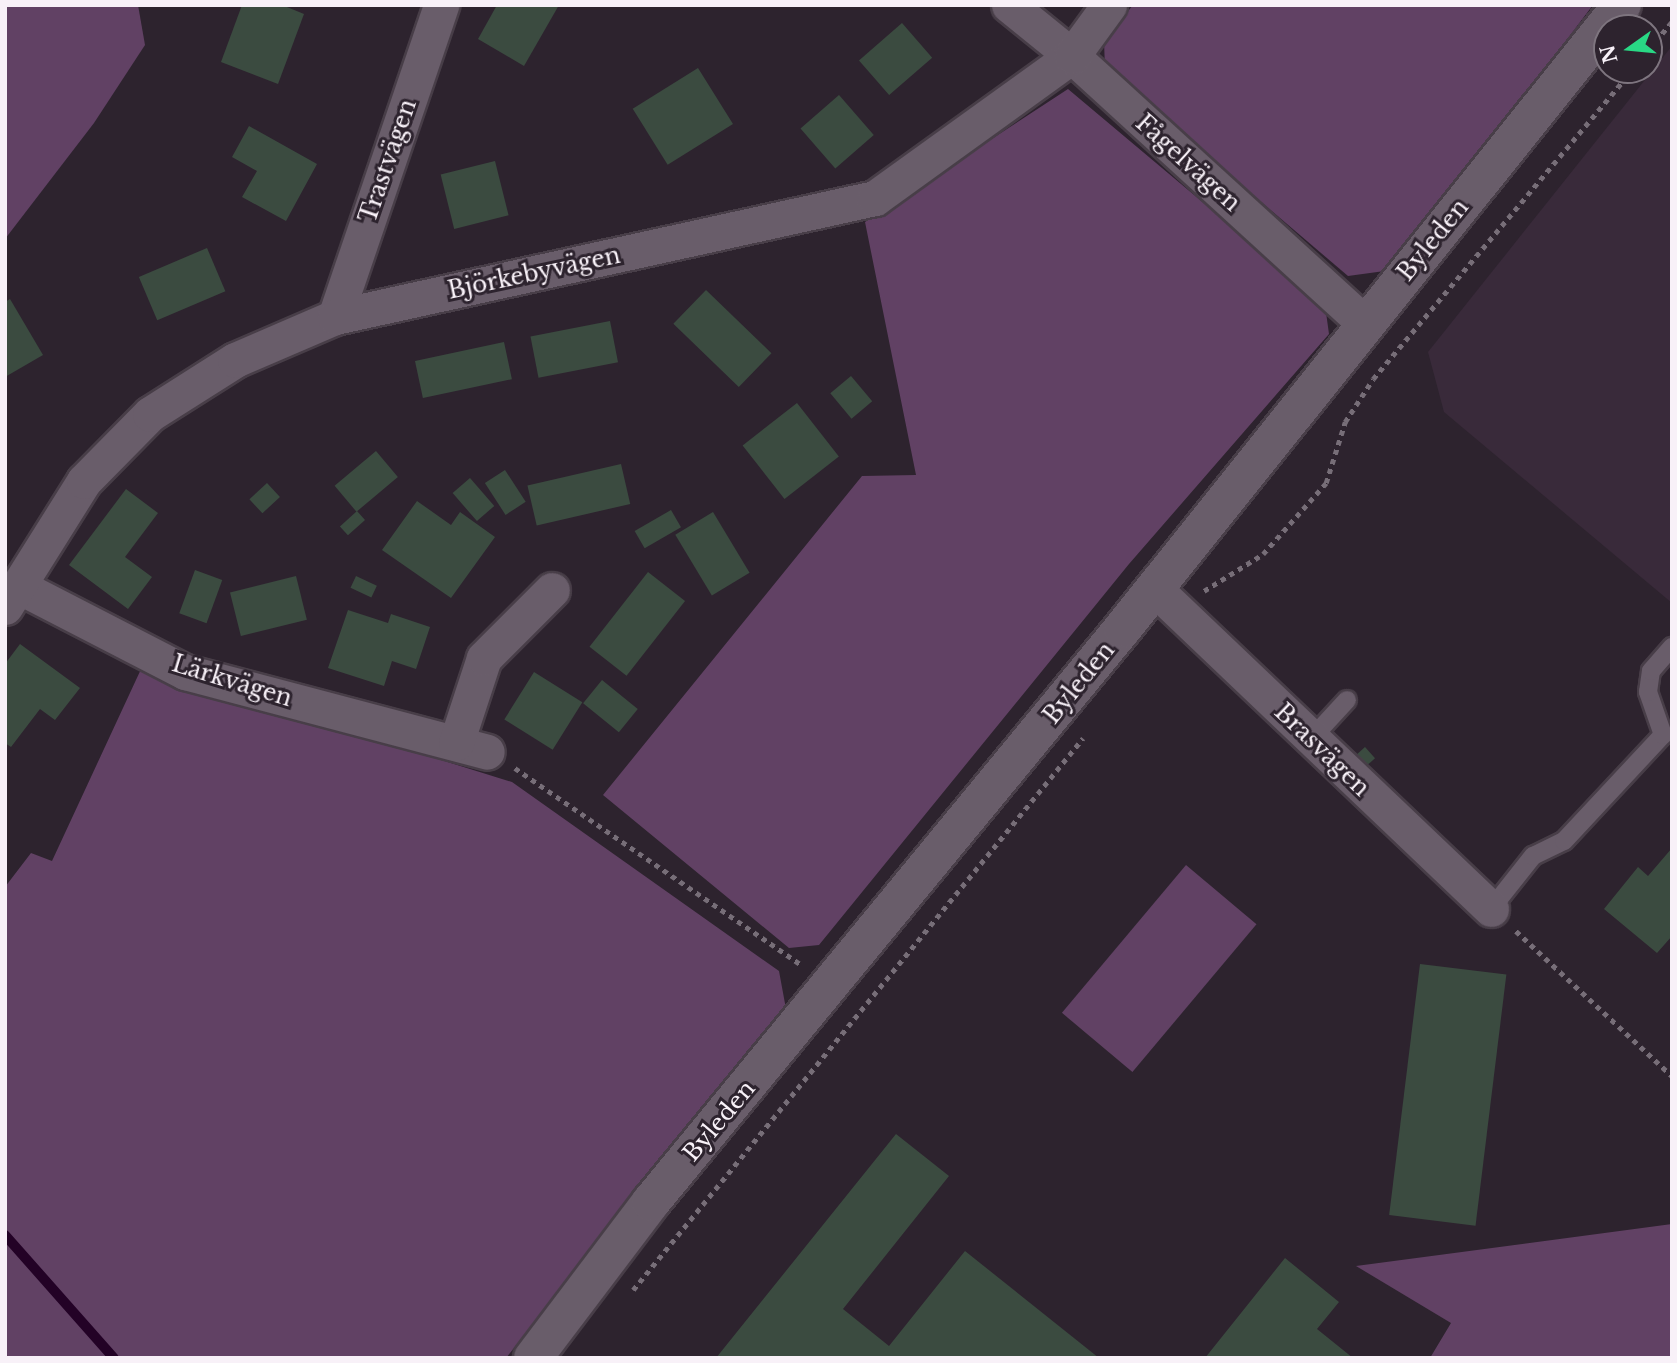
<!DOCTYPE html>
<meta charset="utf-8">
<style>
body{margin:0}
#map{position:relative;width:1677px;height:1363px;overflow:hidden;background:#2d232e;font-family:"Libre Baskerville",serif}
div>[style]{position:absolute}
[style*='--x']{left:calc(var(--x)*1px);top:calc(var(--y)*1px);width:calc(var(--w)*1px);rotate:calc(var(--a)*1deg)}
.built>*{inset:0;background:#392a3a}
.green>*{inset:0;background:#614164;transform-origin:0 0}
.stream>*{height:10px;margin:-5px;padding:0 5px;transform-origin:5px;border-radius:5px;background:#230226}
.building>*{inset:0;background:#3b4b40;transform-origin:0 0}
.path>*{height:4.5px;margin-top:-2.25px;transform-origin:0;background:repeating-linear-gradient(90deg,#776e78 0 5px,transparent 0 10px)}
.roads{filter:drop-shadow(2px 0 #483e48) drop-shadow(-2px 0 #483e48) drop-shadow(0 2px #483e48) drop-shadow(0 -2px #483e48)}
.lane>*{height:18px;margin:-9px;padding:0 9px;transform-origin:9px;border-radius:9px;background:#695d6a}
.street>*{height:35px;margin:-17.5px;padding:0 17.5px;transform-origin:17.5px;border-radius:17.5px;background:#695d6a}
.secondary>*{height:38px;margin:-19px;padding:0 19px;transform-origin:19px;border-radius:19px;background:#695d6a}
span{translate:-50% -50%;white-space:nowrap;text-align:center;line-height:1.15;-webkit-text-stroke:6px #2d232e;paint-order:stroke}
.street-label{font-size:23px;color:#f8f1f8}
.frame{position:absolute;inset:0;border:7px solid #f8f1f8;pointer-events:none}
.north{position:absolute;left:1593px;top:14px;width:70px;height:70px;box-sizing:border-box;background:#2d232e;border:2px solid #7e757f;border-radius:50%;rotate:255deg;font-size:19px;font-weight:700;line-height:28px;text-align:center;color:#f8f1f8}
.north::after{content:'';display:block;margin:auto;width:24px;height:32px;background:#29d885;clip-path:polygon(50% 0,100% 100%,50% 72%,0 100%)}
</style>
<div id="map">
<div class="built">
<div style="clip-path:polygon(1672px 46px,1672px 603px,1444px 412px,1428px 352px)"></div>
</div>
<div class="green">
<div style="clip-path:polygon(5px 5px,138px 5px,145px 45px,94px 123px,5px 239px)"></div>
<div style="clip-path:polygon(1133px 5px,1593px 5px,1392px 270px,1348px 276px,1105px 69px,1104px 41px)"></div>
<div style="clip-path:polygon(1068px 89px,1325px 305px,1329px 334px,1129px 564px,819px 945px,789px 948px,603px 795px,862px 476px,916px 475px,865px 222px)"></div>
<div style="clip-path:polygon(142px 667px,512px 782px,779px 971px,786px 1009px,506px 1358px,5px 1358px,5px 887px,31px 853px,52px 861px)"></div>
<div style="left:1186px;top:865px;width:92px;height:193px;rotate:40deg"></div>
<div style="clip-path:polygon(1672px 1224px,1672px 1358px,1430px 1358px,1451px 1323px,1356px 1266px)"></div>
</div>
<div class="stream">
<div style="--x:5;--y:1235;--w:164;--a:48.5"></div>
</div>
<div class="building">
<div style="clip-path:polygon(242px 5px,282px 5px,304px 14px,278px 84px,221px 62px)"></div>
<div style="clip-path:polygon(497px 5px,559px 5px,524px 66px,478px 39px)"></div>
<div style="left:902px;top:23px;width:46px;height:57px;rotate:49deg"></div>
<div style="left:698px;top:68px;width:66px;height:77px;rotate:58deg"></div>
<div style="left:839px;top:95px;width:53px;height:51px;rotate:49deg"></div>
<div style="clip-path:polygon(249px 126px,317px 164px,286px 221px,242px 197px,257px 171px,232px 157px)"></div>
<div style="left:495px;top:161px;width:56px;height:56px;rotate:76deg"></div>
<div style="left:207px;top:248px;width:47px;height:74px;rotate:67deg"></div>
<div style="left:706px;top:290px;width:91px;height:47px;rotate:44deg"></div>
<div style="clip-path:polygon(10px 299px,43px 355px,5px 377px,5px 302px)"></div>
<div style="left:610px;top:321px;width:42px;height:81px;rotate:79deg"></div>
<div style="left:504px;top:342px;width:38px;height:91px;rotate:78deg"></div>
<div style="left:851px;top:376px;width:33px;height:27px;rotate:50deg"></div>
<div style="left:797px;top:403px;width:68px;height:69px;rotate:52deg"></div>
<div style="left:376px;top:451px;width:34px;height:54px;rotate:50deg"></div>
<div style="left:621px;top:464px;width:41px;height:96px;rotate:77deg"></div>
<div style="left:505px;top:470px;width:38px;height:24px;rotate:57deg"></div>
<div style="left:470px;top:478px;width:37px;height:23px;rotate:49deg"></div>
<div style="left:267px;top:483px;width:19px;height:24px;rotate:47deg"></div>
<div style="clip-path:polygon(126px 489px,158px 513px,125px 557px,152px 577px,128px 609px,69px 565px)"></div>
<div style="clip-path:polygon(417px 501px,451px 525px,460px 512px,495px 537px,451px 598px,382px 550px)"></div>
<div style="left:671px;top:510px;width:20px;height:42px;rotate:60deg"></div>
<div style="left:357px;top:511px;width:12px;height:23px;rotate:48deg"></div>
<div style="left:713px;top:512px;width:71px;height:44px;rotate:59deg"></div>
<div style="left:195px;top:570px;width:29px;height:46px;rotate:20deg"></div>
<div style="left:648px;top:572px;width:47px;height:95px;rotate:38deg"></div>
<div style="left:296px;top:576px;width:45px;height:68px;rotate:76deg"></div>
<div style="left:356px;top:576px;width:23px;height:13px;rotate:25deg"></div>
<div style="clip-path:polygon(348px 610px,388px 623px,391px 614px,430px 627px,416px 669px,392px 661px,384px 686px,328px 668px)"></div>
<div style="clip-path:polygon(20px 644px,80px 688px,55px 720px,40px 709px,11px 747px,5px 743px,5px 664px)"></div>
<div style="left:534px;top:672px;width:57px;height:56px;rotate:32deg"></div>
<div style="left:602px;top:680px;width:46px;height:30px;rotate:39deg"></div>
<div style="left:1365px;top:747px;width:15px;height:13px;rotate:48deg"></div>
<div style="clip-path:polygon(1672px 848px,1672px 936px,1657px 953px,1604px 909px,1638px 867px,1648px 876px)"></div>
<div style="left:1420px;top:964px;width:87px;height:253px;rotate:7deg"></div>
<div style="clip-path:polygon(896px 1134px,949px 1176px,843px 1309px,889px 1346px,965px 1251px,1099px 1358px,716px 1358px)"></div>
<div style="clip-path:polygon(1285px 1258px,1339px 1302px,1317px 1329px,1353px 1358px,1205px 1358px)"></div>
</div>
<div class="path">
<div style="--x:1649;--y:49;--w:35;--a:-50"></div>
<div style="--x:1204;--y:591;--w:70;--a:-32.1"></div>
<div style="--x:1263;--y:554;--w:95;--a:-48.4"></div>
<div style="--x:1326;--y:483;--w:64;--a:-72.7"></div>
<div style="--x:1345;--y:422;--w:51;--a:-56.9"></div>
<div style="--x:1373;--y:379;--w:403;--a:-50"></div>
<div style="--x:515;--y:768;--w:348;--a:34.5"></div>
<div style="--x:1516;--y:931;--w:213;--a:42.9"></div>
<div style="--x:633;--y:1290;--w:712;--a:-50.81"></div>
</div>
<div class="roads">
<div class="lane">
<div style="--x:1311;--y:739;--w:53;--a:-47.3"></div>
<div style="--x:1491;--y:909;--w:68;--a:-51.6"></div>
<div style="--x:1533;--y:856;--w:34;--a:-26"></div>
<div style="--x:1564;--y:841;--w:145;--a:-47"></div>
<div style="--x:1663;--y:735;--w:46;--a:-109.2"></div>
<div style="--x:1648;--y:692;--w:21;--a:-82"></div>
<div style="--x:1651;--y:671;--w:32;--a:-49"></div>
</div>
<div class="street">
<div style="--x:1009;--y:5;--w:81;--a:39"></div>
<div style="--x:1072;--y:56;--w:397;--a:42.4"></div>
<div style="--x:335;--y:317;--w:330;--a:-71.2"></div>
<div style="--x:20;--y:587;--w:186;--a:27.3"></div>
<div style="--x:185;--y:672;--w:312;--a:14.8"></div>
<div style="--x:1155;--y:589;--w:464;--a:43.6"></div>
<div style="--x:5;--y:607;--w:149;--a:-57.9"></div>
<div style="--x:84;--y:481;--w:94;--a:-45.4"></div>
<div style="--x:150;--y:414;--w:101;--a:-32.4"></div>
<div style="--x:235;--y:360;--w:109;--a:-23.3"></div>
<div style="--x:335;--y:317;--w:553;--a:-12.43"></div>
<div style="--x:875;--y:198;--w:243;--a:-35.8"></div>
<div style="--x:1072;--y:56;--w:63;--a:-54"></div>
<div style="--x:456;--y:743;--w:89;--a:-71.8"></div>
<div style="--x:484;--y:658;--w:96;--a:-45"></div>
</div>
<div class="secondary">
<div style="--x:533;--y:1358;--w:196;--a:-52.9"></div>
<div style="--x:651;--y:1202;--w:743;--a:-50.57"></div>
<div style="--x:1123;--y:628;--w:798;--a:-51.31"></div>
</div>
</div>
<div class="street-label">
<span style="left:388px;top:161px;rotate:-71deg">Trastvägen</span>
<span style="left:1188px;top:163px;rotate:42deg">Fågelvägen</span>
<span style="left:1433px;top:240px;rotate:-51deg">Byleden</span>
<span style="left:534px;top:273px;rotate:-12deg">Björkebyvägen</span>
<span style="left:232px;top:681px;rotate:17deg">Lärkvägen</span>
<span style="left:1079px;top:683px;rotate:-51deg">Byleden</span>
<span style="left:1322px;top:750px;rotate:44deg">Brasvägen</span>
<span style="left:719px;top:1121px;rotate:-50deg">Byleden</span>
</div>
<div class="frame"></div>
<div class="north">N</div>
</div>
